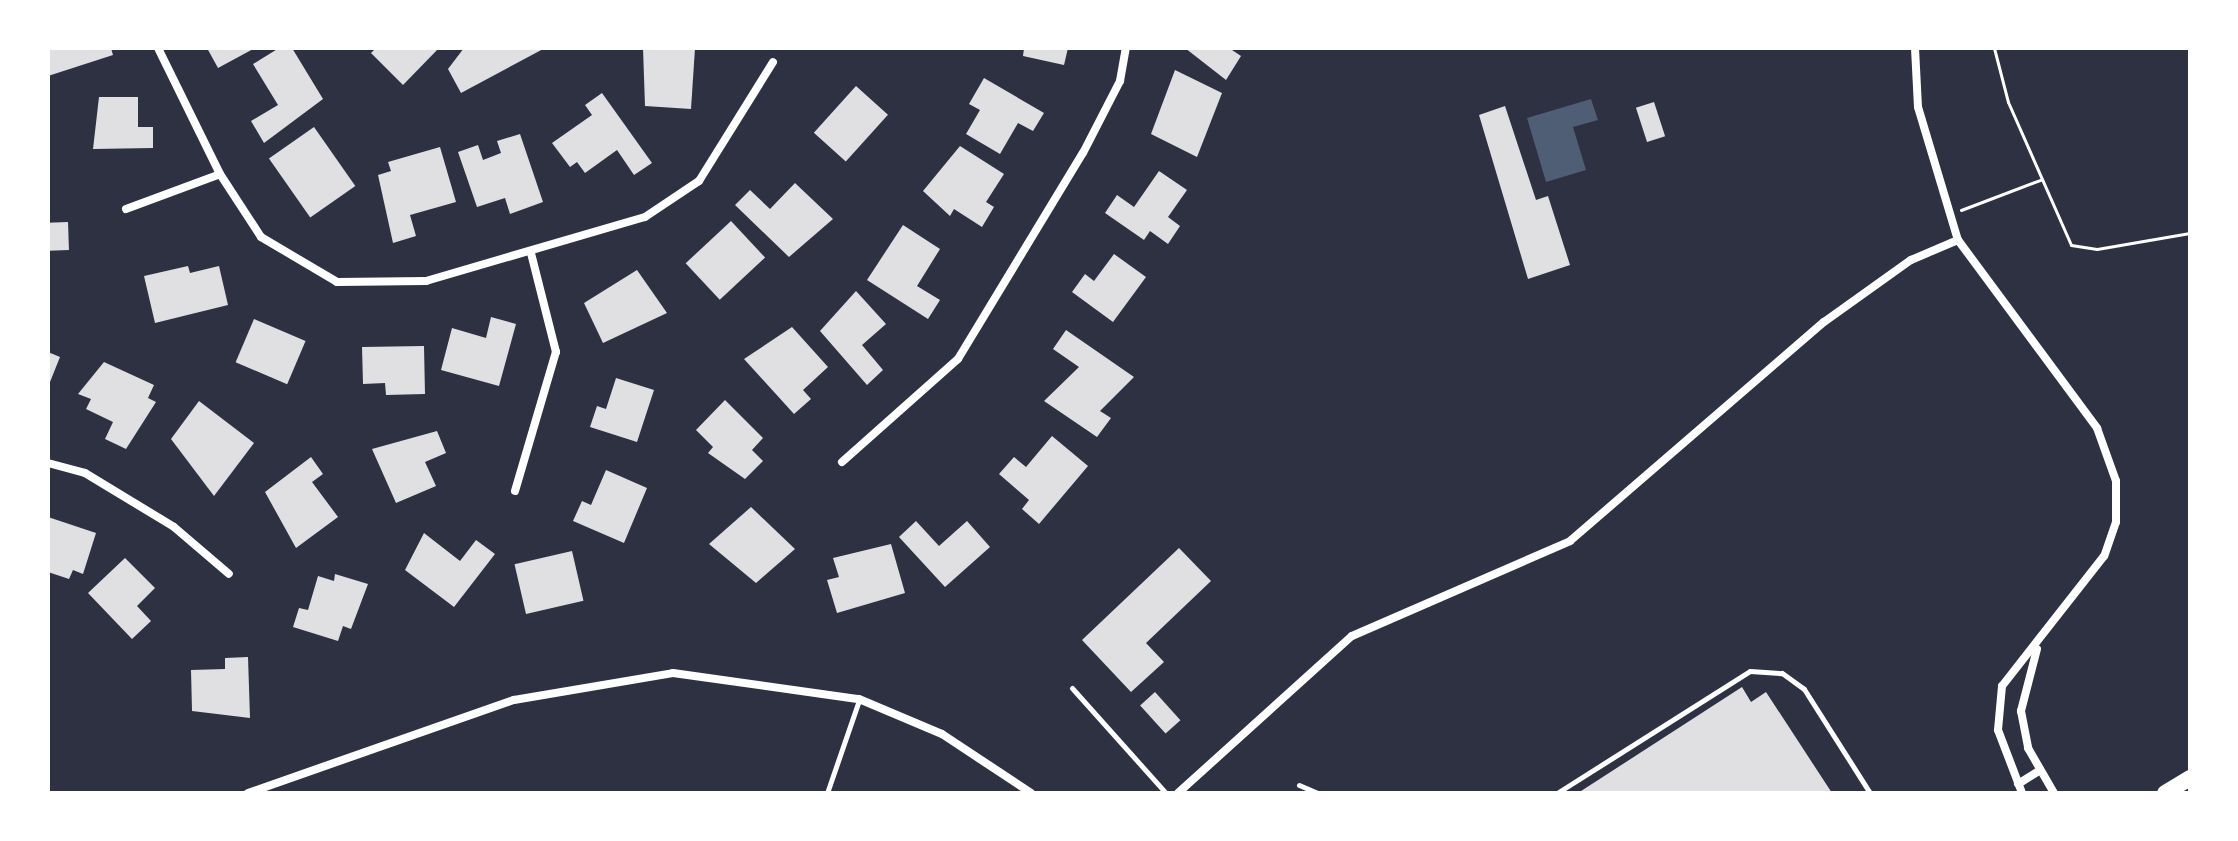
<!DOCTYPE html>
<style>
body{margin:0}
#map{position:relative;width:2238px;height:841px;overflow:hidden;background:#2d3142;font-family:Spectral,serif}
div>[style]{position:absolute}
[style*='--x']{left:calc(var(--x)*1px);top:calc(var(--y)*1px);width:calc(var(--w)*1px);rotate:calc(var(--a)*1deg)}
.water>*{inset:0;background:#4f5d75}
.building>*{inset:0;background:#e0e0e3;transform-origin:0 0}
.path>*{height:3px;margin:-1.5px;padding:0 1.5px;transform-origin:1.5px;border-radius:1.5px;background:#fff}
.service>*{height:5px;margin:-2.5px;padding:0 2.5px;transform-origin:2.5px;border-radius:2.5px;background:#fff}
.minor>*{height:8px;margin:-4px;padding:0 4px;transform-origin:4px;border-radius:4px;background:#fff}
.trunk>*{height:16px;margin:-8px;padding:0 8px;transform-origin:8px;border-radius:8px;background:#fff}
span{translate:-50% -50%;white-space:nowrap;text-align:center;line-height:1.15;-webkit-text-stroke:6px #fff;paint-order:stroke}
.frame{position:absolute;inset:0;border:50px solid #fff;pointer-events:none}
</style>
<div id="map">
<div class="water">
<div style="clip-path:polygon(1591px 99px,1598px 120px,1573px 127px,1586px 170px,1546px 182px,1527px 118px)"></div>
</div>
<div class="building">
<div style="clip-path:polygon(48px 48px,111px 48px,113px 55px,48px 76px)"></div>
<div style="clip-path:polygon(207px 48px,255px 48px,218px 68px)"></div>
<div style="clip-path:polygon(279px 48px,292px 48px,323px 99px,264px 143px,251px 121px,278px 105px,253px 64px)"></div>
<div style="clip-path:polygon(376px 48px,439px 48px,403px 85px,371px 53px)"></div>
<div style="clip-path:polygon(464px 48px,545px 48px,461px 93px,448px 69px)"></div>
<div style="clip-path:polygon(643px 48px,695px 48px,691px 109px,645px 106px)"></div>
<div style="clip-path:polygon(1024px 48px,1068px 48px,1064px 65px,1023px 56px)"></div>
<div style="clip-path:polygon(1185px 48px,1229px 48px,1241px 56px,1226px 80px)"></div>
<div style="clip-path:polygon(1175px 70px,1222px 93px,1197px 157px,1151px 134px)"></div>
<div style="clip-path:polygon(984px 78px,1044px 113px,1033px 131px,1018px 123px,1000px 154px,966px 134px,980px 110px,969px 104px)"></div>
<div style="left:856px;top:86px;width:43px;height:63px;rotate:42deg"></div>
<div style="clip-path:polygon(602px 93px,652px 163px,634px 175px,617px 150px,585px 173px,577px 162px,570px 167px,552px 143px,592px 115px,585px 105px)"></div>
<div style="clip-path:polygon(99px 97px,138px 97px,138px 127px,153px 127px,153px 148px,93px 149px)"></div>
<div style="left:1654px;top:102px;width:36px;height:19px;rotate:72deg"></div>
<div style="clip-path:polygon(1505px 106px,1536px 200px,1548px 196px,1570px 265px,1528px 279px,1479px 115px)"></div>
<div style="left:314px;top:127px;width:72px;height:55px;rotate:55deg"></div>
<div style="clip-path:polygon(520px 134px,543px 202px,510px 214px,505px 198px,477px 207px,458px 152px,478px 145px,483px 160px,501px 153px,497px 141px)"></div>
<div style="clip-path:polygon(960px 146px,1004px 174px,986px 202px,994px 207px,982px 227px,954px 209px,950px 216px,923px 191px)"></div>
<div style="clip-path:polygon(440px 147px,456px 202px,410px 215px,416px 236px,393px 243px,378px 175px,391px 171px,388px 162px)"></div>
<div style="clip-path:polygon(1159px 171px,1187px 190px,1168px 217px,1180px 226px,1168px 244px,1150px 231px,1144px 240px,1105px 213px,1117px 195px,1134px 207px)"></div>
<div style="clip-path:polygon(795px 183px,833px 219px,789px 257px,735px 205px,750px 190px,770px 209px)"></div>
<div style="left:731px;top:221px;width:50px;height:62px;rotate:47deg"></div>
<div style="left:68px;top:222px;width:28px;height:20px;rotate:88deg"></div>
<div style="clip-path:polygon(903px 225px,940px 249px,917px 286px,940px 300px,928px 319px,867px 280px)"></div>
<div style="clip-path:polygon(1114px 254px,1146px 277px,1113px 322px,1072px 292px,1085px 274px,1094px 281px)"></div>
<div style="clip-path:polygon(188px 266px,190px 273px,219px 266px,228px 305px,155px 323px,144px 276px)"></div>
<div style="clip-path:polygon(637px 270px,667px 313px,603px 343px,584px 303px)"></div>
<div style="clip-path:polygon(856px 291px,886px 324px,862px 345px,883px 370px,867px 385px,820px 331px)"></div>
<div style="clip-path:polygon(491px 317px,516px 324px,499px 386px,441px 370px,452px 328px,486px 338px)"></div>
<div style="left:254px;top:319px;width:56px;height:47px;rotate:23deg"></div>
<div style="clip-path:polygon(792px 327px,828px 367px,803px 390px,811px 399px,794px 414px,744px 359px)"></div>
<div style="clip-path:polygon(1066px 330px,1134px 377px,1100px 411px,1111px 418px,1097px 437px,1044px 401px,1079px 367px,1053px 349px)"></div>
<div style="clip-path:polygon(424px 346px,425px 394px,386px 395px,385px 383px,363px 384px,362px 347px)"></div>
<div style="clip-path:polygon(48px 352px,60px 357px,48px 387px)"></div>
<div style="clip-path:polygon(104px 362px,154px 385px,148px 398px,156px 402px,126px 449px,105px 439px,113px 422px,86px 409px,91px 399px,78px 394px)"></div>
<div style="clip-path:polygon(616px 378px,654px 390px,637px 442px,590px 427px,597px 406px,606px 409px)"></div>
<div style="clip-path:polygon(725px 400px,763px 438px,752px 450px,763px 461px,745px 479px,708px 453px,713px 447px,696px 430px)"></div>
<div style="clip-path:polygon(199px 401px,254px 443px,214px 496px,171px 439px)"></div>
<div style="clip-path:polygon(437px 431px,446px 453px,425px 462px,436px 486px,396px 503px,372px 449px)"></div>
<div style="clip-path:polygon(1052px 436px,1088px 466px,1039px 524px,1022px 509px,1029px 500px,999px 474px,1014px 457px,1026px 467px)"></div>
<div style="clip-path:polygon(311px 457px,323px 474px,312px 482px,338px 517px,296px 548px,265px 492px)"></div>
<div style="clip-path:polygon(606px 470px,647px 488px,624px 543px,573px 521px,582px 501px,591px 505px)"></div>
<div style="clip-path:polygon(751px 507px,795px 549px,756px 583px,709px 544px)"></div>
<div style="clip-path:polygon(48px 517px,96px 533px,83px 574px,73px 570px,69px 579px,48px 572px)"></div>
<div style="clip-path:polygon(916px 521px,939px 546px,967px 521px,990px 547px,945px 587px,899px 537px)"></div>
<div style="clip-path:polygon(424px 533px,460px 561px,476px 540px,495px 554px,454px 607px,405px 570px)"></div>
<div style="clip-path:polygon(891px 544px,905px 593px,837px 613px,827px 580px,839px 577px,833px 558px)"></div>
<div style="clip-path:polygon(1179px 548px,1211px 581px,1146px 643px,1164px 662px,1131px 692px,1082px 640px)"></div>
<div style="left:572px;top:551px;width:51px;height:59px;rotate:77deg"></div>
<div style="clip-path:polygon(125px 558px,155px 588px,137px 606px,151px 621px,132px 639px,88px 593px)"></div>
<div style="clip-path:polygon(335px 574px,368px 584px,351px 629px,343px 626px,338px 641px,293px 627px,299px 608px,308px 610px,318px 576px,334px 581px)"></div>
<div style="clip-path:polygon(248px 657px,250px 718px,192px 711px,191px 670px,225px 669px,225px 658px)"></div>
<div style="clip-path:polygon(1742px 687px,1751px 702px,1766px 692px,1832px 793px,1578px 793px)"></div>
<div style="left:1155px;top:692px;width:38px;height:20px;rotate:48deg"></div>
</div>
<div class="path">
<div style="--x:1994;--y:48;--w:56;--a:75.5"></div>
<div style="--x:2008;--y:102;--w:156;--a:66.2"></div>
<div style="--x:2071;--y:245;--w:26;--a:9"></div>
<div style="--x:2097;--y:249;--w:94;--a:-9.8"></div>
<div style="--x:1961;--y:210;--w:85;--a:-20.8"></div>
</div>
<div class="service">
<div style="--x:1072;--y:688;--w:141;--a:48.2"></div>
<div style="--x:1299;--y:785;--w:21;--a:23"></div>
<div style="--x:827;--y:793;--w:98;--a:-71"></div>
<div style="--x:1557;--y:793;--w:228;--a:-32.3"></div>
<div style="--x:1750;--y:671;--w:32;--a:4"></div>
<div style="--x:1782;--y:673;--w:27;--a:36"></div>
<div style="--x:1804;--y:689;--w:123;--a:57.6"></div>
</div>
<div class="minor">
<div style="--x:158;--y:48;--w:140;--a:63.8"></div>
<div style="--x:220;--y:174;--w:75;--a:56.9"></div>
<div style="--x:261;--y:237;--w:88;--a:30.6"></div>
<div style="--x:337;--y:282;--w:89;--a:-0.6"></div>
<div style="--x:426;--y:281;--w:228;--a:-16.3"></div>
<div style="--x:645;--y:217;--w:65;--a:-33.7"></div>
<div style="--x:699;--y:181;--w:140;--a:-58.1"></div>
<div style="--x:1915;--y:48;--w:59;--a:87.1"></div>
<div style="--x:1918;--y:107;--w:139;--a:73.3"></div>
<div style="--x:1958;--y:240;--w:234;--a:53.5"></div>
<div style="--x:2097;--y:428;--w:56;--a:70.3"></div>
<div style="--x:2116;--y:481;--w:41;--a:90"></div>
<div style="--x:2116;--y:522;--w:36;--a:109"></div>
<div style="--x:2104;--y:556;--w:165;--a:128.1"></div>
<div style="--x:2002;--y:686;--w:44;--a:95.2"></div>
<div style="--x:1998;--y:730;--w:67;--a:69.1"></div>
<div style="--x:126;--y:209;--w:100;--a:-20.4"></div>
<div style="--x:842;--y:462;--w:155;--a:-41.6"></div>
<div style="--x:958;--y:359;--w:241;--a:-58.8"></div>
<div style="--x:1083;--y:153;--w:81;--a:-62.8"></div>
<div style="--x:1120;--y:81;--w:34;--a:-80"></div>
<div style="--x:48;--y:463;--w:38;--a:15"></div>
<div style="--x:85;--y:473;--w:104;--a:31.2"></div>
<div style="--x:174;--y:527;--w:72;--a:40.5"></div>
<div style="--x:515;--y:491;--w:145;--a:-73.6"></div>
<div style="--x:556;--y:352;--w:102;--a:-104.2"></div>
<div style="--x:2037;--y:649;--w:64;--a:104.5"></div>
<div style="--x:2021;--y:711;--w:38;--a:79"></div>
<div style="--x:2028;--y:748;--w:52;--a:60"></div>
<div style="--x:2018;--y:784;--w:25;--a:-32"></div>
<div style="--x:248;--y:793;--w:282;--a:-19.3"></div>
<div style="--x:514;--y:700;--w:161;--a:-9.6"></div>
<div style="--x:673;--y:673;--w:188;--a:8"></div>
<div style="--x:859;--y:699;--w:90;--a:22.9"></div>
<div style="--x:942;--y:734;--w:107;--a:33.5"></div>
<div style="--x:1178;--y:793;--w:234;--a:-42.1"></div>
<div style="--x:1352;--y:636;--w:238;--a:-23.5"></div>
<div style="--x:1570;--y:541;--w:335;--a:-40.8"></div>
<div style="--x:1824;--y:322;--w:107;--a:-35.5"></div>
<div style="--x:1911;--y:260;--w:51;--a:-23.1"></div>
</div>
<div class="trunk">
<div style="--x:2165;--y:793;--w:29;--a:-31"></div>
</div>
<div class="frame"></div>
</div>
